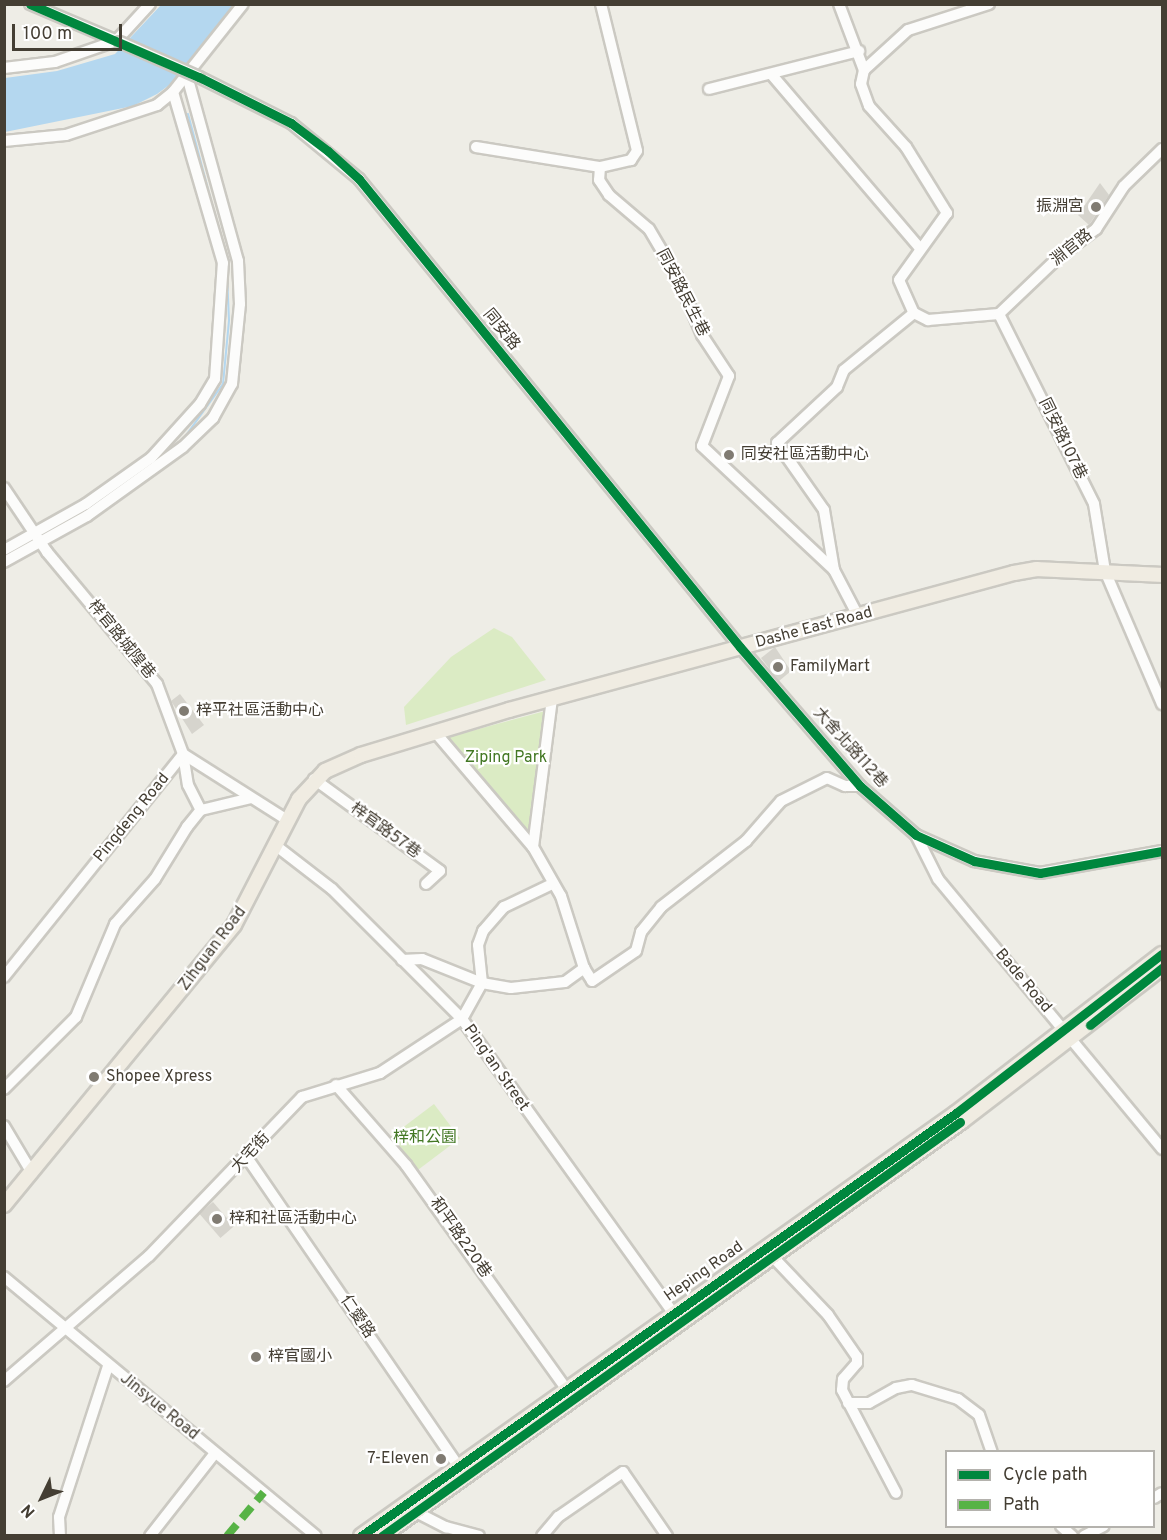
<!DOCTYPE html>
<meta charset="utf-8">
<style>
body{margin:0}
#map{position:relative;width:1167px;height:1540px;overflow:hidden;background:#eeede6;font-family:Overpass,"Noto Sans TC",sans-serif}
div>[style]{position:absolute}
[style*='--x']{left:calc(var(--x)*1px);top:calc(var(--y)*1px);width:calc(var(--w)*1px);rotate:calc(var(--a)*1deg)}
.green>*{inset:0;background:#dbebc4;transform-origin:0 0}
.water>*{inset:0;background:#b4d7ef}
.stream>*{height:2px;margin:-1px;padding:0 1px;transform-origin:1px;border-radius:1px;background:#b4d7ef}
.building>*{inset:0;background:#d6d4cd;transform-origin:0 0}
.roads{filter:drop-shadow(2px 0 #cbc9c2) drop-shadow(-2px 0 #cbc9c2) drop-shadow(0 2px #cbc9c2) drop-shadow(0 -2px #cbc9c2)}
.minor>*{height:10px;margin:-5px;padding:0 5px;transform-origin:5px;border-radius:5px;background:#fcfcfb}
.major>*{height:14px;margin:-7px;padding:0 7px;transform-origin:7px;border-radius:7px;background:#f0ece2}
.bridges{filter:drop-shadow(2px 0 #cbc9c2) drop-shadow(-2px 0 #cbc9c2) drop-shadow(0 2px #cbc9c2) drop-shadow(0 -2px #cbc9c2)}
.minor-bridge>*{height:10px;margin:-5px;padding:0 5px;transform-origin:5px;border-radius:5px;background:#fcfcfb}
.quiet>*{height:8px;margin-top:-4px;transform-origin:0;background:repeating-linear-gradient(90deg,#57b346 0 15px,transparent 0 23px)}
.cycleway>*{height:9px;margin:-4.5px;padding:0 4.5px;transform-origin:4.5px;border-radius:4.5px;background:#00873e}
.dots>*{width:16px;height:16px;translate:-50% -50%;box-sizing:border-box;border:3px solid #fff;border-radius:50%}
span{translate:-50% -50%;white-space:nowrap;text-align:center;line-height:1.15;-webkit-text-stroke:4.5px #fff;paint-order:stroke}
.poi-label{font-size:16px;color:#443e33}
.right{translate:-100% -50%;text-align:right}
.left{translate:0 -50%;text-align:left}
.street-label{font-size:16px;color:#443e33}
.park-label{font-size:16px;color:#437824}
.frame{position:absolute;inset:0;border:6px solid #443e33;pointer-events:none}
.legend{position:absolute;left:945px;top:1450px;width:210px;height:78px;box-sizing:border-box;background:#fff;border:2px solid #b4b2ad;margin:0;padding:8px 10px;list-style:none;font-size:18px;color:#443e33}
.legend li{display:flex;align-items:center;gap:12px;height:30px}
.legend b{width:30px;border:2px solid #b4b2ad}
.north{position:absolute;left:12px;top:1468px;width:60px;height:60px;-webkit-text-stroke:4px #fff;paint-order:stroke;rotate:227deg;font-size:16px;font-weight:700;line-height:24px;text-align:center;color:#443e33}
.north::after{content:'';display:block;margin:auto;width:21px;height:27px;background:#443e33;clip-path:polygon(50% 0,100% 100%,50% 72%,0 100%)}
.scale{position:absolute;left:12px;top:24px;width:110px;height:27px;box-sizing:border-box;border:3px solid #443e33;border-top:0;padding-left:8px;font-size:18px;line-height:21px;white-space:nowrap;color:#443e33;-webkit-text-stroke:4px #fff;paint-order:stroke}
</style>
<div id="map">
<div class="green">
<div style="clip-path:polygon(494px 628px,512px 637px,546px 680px,406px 725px,404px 707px,451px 657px)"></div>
<div style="clip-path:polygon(549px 710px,530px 839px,445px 738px)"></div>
<div style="left:434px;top:1104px;width:43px;height:56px;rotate:53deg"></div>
</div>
<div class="water">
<div style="clip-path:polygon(161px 5px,234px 5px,176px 80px,157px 94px,133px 106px,5px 132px,5px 78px,57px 71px,115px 54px)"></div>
</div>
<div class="stream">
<div style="--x:188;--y:114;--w:148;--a:75.1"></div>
<div style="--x:182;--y:441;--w:70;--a:-54.3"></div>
<div style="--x:223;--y:384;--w:64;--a:-84.6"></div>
<div style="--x:229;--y:320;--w:45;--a:-92.5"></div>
</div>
<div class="building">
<div style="clip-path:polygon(1100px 183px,1109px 195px,1089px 225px,1078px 215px)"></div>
<div style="clip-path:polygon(775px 647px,791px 671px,779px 681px,761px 658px)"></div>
<div style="clip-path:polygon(180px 694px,204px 725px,192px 734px,171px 701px)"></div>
<div style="left:213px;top:1202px;width:32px;height:18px;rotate:49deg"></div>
</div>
<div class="roads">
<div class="minor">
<div style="--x:30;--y:4;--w:95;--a:23"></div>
<div style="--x:601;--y:4;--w:151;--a:76.2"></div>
<div style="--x:637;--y:151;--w:11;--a:124"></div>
<div style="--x:631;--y:160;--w:32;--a:167"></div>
<div style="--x:600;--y:167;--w:13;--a:94"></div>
<div style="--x:599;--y:180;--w:18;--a:56"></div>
<div style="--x:609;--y:195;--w:52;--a:40.4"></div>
<div style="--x:649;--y:229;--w:59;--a:59.5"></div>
<div style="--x:679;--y:280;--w:60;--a:67.3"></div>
<div style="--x:702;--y:335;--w:49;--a:56.6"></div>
<div style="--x:729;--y:376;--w:75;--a:111.1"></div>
<div style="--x:702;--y:446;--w:181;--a:43.2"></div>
<div style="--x:834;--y:570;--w:52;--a:62.4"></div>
<div style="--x:839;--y:4;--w:71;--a:69.3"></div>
<div style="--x:989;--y:4;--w:85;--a:162.2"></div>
<div style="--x:908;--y:30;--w:59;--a:137.7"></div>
<div style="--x:864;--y:70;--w:14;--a:102"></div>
<div style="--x:861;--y:84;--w:23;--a:70"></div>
<div style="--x:869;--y:106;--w:55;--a:47.9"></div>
<div style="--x:906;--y:147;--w:78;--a:58.2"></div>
<div style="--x:947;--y:213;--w:82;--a:125.6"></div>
<div style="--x:899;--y:280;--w:36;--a:66"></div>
<div style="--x:914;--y:313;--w:16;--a:27"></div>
<div style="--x:928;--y:320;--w:71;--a:-4.8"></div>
<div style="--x:4;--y:68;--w:51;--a:-6.7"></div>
<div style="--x:55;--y:62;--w:65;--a:-19"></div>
<div style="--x:116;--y:41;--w:50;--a:-47.4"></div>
<div style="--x:772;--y:75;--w:228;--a:49.5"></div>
<div style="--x:199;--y:77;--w:103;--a:26.6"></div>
<div style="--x:291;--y:123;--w:88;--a:39.5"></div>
<div style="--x:359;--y:179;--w:603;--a:50.85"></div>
<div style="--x:740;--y:647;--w:184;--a:49.2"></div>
<div style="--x:860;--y:786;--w:74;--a:41.2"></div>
<div style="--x:916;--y:835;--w:64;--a:24.1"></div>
<div style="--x:974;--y:861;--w:67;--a:10.3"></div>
<div style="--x:1040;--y:873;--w:124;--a:-10.2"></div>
<div style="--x:709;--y:89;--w:155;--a:-14.2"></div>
<div style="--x:4;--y:141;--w:62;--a:-5.5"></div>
<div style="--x:66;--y:135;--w:96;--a:-18.2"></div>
<div style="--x:157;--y:105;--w:21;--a:-39"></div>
<div style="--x:173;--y:92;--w:112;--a:-51.5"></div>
<div style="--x:476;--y:147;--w:126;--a:9.2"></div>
<div style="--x:999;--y:314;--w:212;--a:63.4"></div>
<div style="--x:1094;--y:504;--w:68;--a:80.7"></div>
<div style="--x:1105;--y:571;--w:145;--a:66.8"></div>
<div style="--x:999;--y:314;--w:86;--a:-43.6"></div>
<div style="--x:1061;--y:255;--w:44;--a:-36.6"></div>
<div style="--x:1096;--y:229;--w:51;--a:-56.9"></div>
<div style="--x:1124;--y:186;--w:53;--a:-44.2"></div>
<div style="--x:4;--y:488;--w:77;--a:56.1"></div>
<div style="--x:47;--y:552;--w:172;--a:50.2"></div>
<div style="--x:157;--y:684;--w:75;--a:69.6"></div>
<div style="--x:183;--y:754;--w:31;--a:81"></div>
<div style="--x:188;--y:785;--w:28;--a:63"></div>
<div style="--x:4;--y:550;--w:94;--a:-29.3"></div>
<div style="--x:86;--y:504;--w:80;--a:-35.3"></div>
<div style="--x:151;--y:458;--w:73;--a:-47.8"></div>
<div style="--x:200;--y:404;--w:29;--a:-59"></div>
<div style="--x:215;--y:379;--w:116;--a:-86.1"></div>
<div style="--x:223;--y:263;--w:178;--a:-106.3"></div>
<div style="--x:4;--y:562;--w:95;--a:-29"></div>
<div style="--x:87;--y:516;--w:118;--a:-35.7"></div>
<div style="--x:183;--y:447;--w:42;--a:-44"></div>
<div style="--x:213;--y:418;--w:39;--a:-61"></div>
<div style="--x:232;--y:384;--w:80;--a:-84.3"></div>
<div style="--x:240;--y:304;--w:43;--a:-92.7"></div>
<div style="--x:238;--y:261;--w:192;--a:-105.4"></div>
<div style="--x:834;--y:570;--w:61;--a:-99.5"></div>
<div style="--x:824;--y:510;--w:82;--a:-125"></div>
<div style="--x:777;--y:443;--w:82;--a:-43"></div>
<div style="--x:837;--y:387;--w:18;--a:-68"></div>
<div style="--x:844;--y:370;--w:90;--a:-39.2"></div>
<div style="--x:435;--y:732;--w:151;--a:49.6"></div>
<div style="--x:533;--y:847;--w:56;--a:60.3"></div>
<div style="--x:561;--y:896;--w:76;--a:72.3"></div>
<div style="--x:584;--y:968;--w:15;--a:58"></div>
<div style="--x:592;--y:981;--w:53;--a:-34.3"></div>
<div style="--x:636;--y:951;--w:20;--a:-75"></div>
<div style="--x:641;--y:932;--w:32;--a:-51"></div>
<div style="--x:661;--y:907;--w:108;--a:-37.8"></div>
<div style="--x:746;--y:841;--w:53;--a:-48.8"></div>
<div style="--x:781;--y:801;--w:51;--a:-26.6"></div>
<div style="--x:827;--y:778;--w:20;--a:24"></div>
<div style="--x:845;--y:786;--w:15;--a:0"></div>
<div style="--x:314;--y:779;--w:156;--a:36.1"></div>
<div style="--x:440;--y:871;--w:19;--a:137"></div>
<div style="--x:916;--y:835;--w:49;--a:63.4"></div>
<div style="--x:938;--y:879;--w:351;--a:50.3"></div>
<div style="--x:275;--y:845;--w:72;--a:37.7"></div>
<div style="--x:332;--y:889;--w:184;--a:45"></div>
<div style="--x:462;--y:1019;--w:368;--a:54.3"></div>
<div style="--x:533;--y:847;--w:150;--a:-82.7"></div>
<div style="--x:402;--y:960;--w:20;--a:-3"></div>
<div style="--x:422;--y:959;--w:65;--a:21.8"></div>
<div style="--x:482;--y:983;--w:29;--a:10"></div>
<div style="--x:511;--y:988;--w:54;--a:-6.3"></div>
<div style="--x:565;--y:982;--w:24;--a:-36"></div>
<div style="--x:4;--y:977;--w:286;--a:-51.2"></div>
<div style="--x:183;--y:754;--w:123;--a:32.4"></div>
<div style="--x:336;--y:1085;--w:106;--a:48.8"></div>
<div style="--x:406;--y:1165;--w:282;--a:54.4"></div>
<div style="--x:4;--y:1089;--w:102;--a:-45"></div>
<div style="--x:76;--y:1017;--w:101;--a:-67.2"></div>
<div style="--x:115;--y:924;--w:60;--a:-48.4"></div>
<div style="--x:155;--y:879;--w:61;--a:-58.4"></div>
<div style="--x:187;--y:827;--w:22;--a:-51"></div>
<div style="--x:201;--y:810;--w:51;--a:-13.5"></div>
<div style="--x:4;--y:1126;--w:55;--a:59.2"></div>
<div style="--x:248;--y:1159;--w:378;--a:55.6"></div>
<div style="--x:773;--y:1257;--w:80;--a:46.5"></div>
<div style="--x:828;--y:1315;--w:51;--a:55.4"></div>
<div style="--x:857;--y:1357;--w:6;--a:90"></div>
<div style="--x:857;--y:1363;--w:21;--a:131"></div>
<div style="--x:843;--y:1379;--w:11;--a:95"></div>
<div style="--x:842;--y:1390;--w:116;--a:62.3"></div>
<div style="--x:4;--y:1277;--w:405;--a:39.7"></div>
<div style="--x:4;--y:1381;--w:191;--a:-40.8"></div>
<div style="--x:149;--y:1256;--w:221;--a:-46.1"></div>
<div style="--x:302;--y:1097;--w:82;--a:-17.1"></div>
<div style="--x:380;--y:1073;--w:98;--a:-33.4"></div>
<div style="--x:462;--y:1019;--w:41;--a:-60.9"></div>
<div style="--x:482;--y:983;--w:38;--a:-96"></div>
<div style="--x:478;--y:945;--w:15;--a:-70"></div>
<div style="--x:483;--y:931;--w:32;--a:-49"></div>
<div style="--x:504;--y:907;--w:53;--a:-25.6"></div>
<div style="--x:848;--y:1403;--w:21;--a:0"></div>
<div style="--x:869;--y:1403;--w:31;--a:-29"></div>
<div style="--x:896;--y:1388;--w:16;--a:-11"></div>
<div style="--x:912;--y:1385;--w:48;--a:16.9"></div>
<div style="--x:958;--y:1399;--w:26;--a:37"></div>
<div style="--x:979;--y:1415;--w:39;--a:71"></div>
<div style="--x:1154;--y:1498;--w:9;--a:-32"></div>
<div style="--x:416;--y:1512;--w:34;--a:27"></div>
<div style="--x:446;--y:1527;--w:34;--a:15"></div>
<div style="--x:1061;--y:1526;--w:15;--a:42"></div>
<div style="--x:60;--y:1536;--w:19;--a:-93"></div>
<div style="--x:59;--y:1517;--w:159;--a:-72"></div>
<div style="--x:150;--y:1536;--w:105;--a:-51.9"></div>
<div style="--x:542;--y:1536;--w:25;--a:-50"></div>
<div style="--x:558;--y:1517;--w:79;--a:-34.7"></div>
<div style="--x:623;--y:1472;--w:78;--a:55.5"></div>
<div style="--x:1084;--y:1536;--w:22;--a:-27"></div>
</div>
<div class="major">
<div style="--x:4;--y:1205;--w:362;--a:-50.6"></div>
<div style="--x:234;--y:925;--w:142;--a:-62.7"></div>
<div style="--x:299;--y:799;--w:38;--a:-47"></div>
<div style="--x:325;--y:771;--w:39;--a:-24"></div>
<div style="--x:361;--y:755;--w:155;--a:-16.9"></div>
<div style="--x:509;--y:710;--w:523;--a:-15.18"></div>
<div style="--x:1014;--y:573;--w:23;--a:-10"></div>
<div style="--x:1037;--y:569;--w:125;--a:2.7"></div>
<div style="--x:361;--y:1536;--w:730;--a:-35.41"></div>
<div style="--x:956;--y:1113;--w:260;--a:-37.7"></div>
<div style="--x:382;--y:1536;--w:712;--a:-35.57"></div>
<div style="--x:961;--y:1122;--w:253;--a:-37.5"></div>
</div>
</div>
<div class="bridges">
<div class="minor-bridge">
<div style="--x:120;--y:42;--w:86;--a:23.9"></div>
</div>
</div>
<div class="quiet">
<div style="--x:227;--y:1536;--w:57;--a:-49.9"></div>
</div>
<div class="cycleway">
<div style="--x:30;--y:4;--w:184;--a:23.4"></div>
<div style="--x:199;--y:77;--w:103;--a:26.6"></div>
<div style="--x:291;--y:123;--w:46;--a:37.1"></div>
<div style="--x:328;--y:151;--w:42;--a:42.1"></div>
<div style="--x:359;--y:179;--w:603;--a:50.85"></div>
<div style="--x:740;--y:647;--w:184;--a:49.2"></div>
<div style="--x:860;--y:786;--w:74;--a:41.2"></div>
<div style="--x:916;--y:835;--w:64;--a:24.1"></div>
<div style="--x:974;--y:861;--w:67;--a:10.3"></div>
<div style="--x:1040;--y:873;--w:124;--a:-10.2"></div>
<div style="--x:1090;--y:1025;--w:92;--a:-38.4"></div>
<div style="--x:361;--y:1536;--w:730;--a:-35.41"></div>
<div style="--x:956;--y:1113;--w:260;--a:-37.7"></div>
<div style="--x:382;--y:1536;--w:711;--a:-35.61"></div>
</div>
<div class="dots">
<div style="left:1096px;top:207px;background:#807b72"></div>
<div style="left:729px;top:455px;background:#807b72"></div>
<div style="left:778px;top:667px;background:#807b72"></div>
<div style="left:184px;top:711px;background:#807b72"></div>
<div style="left:94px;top:1077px;background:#807b72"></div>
<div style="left:217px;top:1219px;background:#807b72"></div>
<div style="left:256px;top:1357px;background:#807b72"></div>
<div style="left:441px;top:1459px;background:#807b72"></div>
</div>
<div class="poi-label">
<span class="right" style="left:1084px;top:207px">振淵宮</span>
<span class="left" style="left:741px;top:455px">同安社區活動中心</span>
<span class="left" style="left:790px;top:667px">FamilyMart</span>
<span class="left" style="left:196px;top:711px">梓平社區活動中心</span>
<span class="left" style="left:106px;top:1077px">Shopee Xpress</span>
<span class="left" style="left:229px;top:1219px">梓和社區活動中心</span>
<span class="left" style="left:268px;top:1357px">梓官國小</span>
<span class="right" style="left:429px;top:1459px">7-Eleven</span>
</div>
<div class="street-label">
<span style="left:1072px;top:248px;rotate:-39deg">淵官路</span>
<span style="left:682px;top:293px;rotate:63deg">同安路民生巷</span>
<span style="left:501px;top:330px;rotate:51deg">同安路</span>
<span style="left:1062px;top:439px;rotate:64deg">同安路107巷</span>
<span style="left:814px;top:628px;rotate:-15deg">Dashe East Road</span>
<span style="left:121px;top:640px;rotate:51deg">梓官路城隍巷</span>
<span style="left:850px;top:748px;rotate:48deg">大舍北路112巷</span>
<span style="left:132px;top:818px;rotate:-51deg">Pingdeng Road</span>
<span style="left:385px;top:831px;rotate:36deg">梓官路57巷</span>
<span style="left:213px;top:949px;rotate:-53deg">Zihguan Road</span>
<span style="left:1023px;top:981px;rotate:50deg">Bade Road</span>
<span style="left:496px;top:1068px;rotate:55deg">Ping'an Street</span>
<span style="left:251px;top:1153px;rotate:-47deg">大宅街</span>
<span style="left:460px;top:1238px;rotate:55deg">和平路220巷</span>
<span style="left:704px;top:1272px;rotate:-35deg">Heping Road</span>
<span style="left:357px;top:1317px;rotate:56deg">仁愛路</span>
<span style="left:159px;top:1407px;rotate:39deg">Jinsyue Road</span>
</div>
<div class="park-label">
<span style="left:506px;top:758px">Ziping Park</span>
<span style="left:425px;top:1138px">梓和公園</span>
</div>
<div class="frame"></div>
<ul class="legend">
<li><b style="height:8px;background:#00873e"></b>Cycle path</li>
<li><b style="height:8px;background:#57b346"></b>Path</li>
</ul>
<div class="north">N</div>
<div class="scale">100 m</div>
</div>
